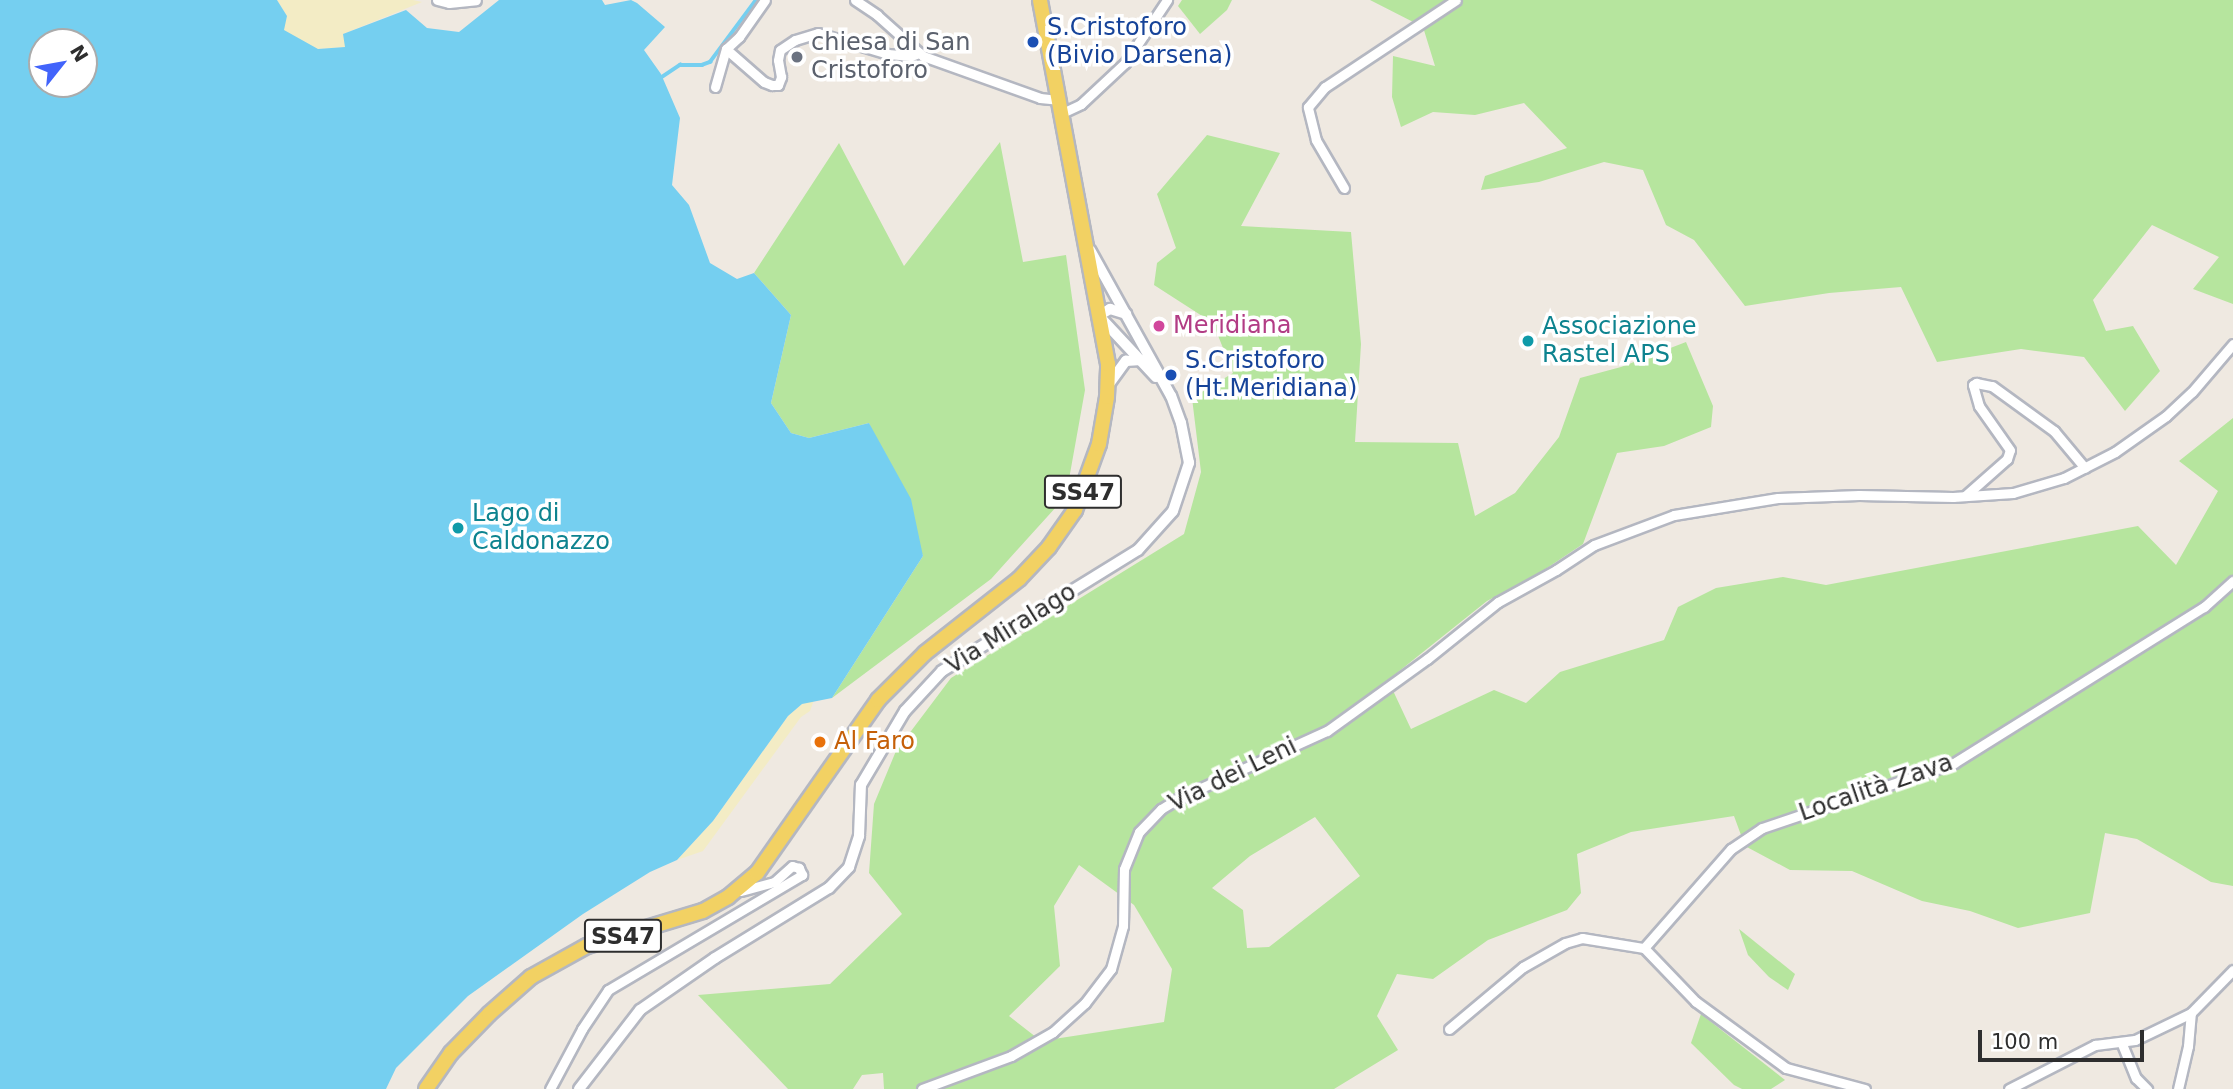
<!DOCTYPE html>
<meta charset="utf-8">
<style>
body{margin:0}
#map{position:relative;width:2233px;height:1089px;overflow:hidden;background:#efe9e1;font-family:"DejaVu Sans",sans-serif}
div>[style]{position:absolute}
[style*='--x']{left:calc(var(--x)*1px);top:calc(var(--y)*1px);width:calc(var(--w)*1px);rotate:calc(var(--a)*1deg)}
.green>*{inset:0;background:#b6e59e}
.sand>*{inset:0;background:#f3ecc5}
.water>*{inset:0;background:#75cff0}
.stream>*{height:3.5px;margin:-1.75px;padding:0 1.75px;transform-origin:1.75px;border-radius:1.75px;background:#75cff0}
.roads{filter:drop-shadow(2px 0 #b4b7c1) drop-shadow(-2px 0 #b4b7c1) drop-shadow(0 2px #b4b7c1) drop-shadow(0 -2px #b4b7c1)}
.minor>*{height:9px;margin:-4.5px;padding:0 4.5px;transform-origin:4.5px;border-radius:4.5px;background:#fff}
.tertiary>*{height:10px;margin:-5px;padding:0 5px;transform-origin:5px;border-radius:5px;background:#fff}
.primary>*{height:14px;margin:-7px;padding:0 7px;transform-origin:7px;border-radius:7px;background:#f2d163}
.dots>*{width:19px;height:19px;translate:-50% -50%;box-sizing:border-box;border:4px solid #fff;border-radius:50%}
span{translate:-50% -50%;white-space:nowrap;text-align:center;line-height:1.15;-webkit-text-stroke:7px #fff;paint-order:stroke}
.shield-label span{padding:2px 5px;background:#fff;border:2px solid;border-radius:5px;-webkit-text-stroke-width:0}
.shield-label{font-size:23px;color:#2e2e2e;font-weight:700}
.transit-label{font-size:24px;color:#164399}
.left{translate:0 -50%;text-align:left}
.worship-label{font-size:24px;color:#5b616d}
.hotel-label{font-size:24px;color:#b23c85}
.culture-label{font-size:24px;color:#0d838f}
.street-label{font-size:24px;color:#2e2e2e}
.food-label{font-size:24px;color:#c56008}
.north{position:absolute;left:28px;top:28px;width:70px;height:70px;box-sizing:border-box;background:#fff;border:2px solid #ababab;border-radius:50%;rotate:59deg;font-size:19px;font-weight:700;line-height:28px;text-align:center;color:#2e2e2e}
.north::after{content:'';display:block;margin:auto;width:24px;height:32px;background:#4264fb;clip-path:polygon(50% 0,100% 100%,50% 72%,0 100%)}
.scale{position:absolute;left:1978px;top:1030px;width:166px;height:32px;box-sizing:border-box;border:4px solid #2e2e2e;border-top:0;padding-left:9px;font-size:21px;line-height:24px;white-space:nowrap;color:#2e2e2e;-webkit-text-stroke:5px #fff;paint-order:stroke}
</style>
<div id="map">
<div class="green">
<div style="clip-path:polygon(1182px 0,1232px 0,1227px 10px,1200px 34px,1178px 6px)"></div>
<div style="clip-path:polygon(1370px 0,2233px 0,2233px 304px,2193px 289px,2219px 257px,2152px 225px,2093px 300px,2106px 331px,2133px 326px,2160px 371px,2125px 411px,2084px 357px,2021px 349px,1937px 362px,1901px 287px,1829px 293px,1745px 306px,1694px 240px,1666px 225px,1643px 170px,1604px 162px,1539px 182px,1481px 190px,1485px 176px,1567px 148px,1524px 103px,1475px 115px,1433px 112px,1401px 127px,1392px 97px,1393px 56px,1435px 66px,1423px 27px)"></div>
<div style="clip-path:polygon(evenodd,1207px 135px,1280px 153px,1241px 226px,1351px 232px,1361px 344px,1355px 442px,1458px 443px,1475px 516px,1515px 493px,1559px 437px,1580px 378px,1621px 367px,1686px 342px,1713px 406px,1711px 427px,1664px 446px,1617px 453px,1583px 544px,1538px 574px,1487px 601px,1388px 680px,1411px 729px,1494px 690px,1526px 703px,1560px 672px,1664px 640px,1678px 607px,1716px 588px,1783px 577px,1826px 585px,2138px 526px,2176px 565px,2218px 491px,2179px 461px,2233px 418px,2233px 886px,2211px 882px,2137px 839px,2105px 833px,2090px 913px,2018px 928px,1970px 911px,1922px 901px,1852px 871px,1790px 870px,1745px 846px,1734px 816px,1631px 832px,1577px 854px,1581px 893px,1567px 910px,1488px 940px,1433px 979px,1397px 974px,1377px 1016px,1398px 1050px,1334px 1089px,884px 1089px,883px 1073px,862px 1075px,853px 1089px,788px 1089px,698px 995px,830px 984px,902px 914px,869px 873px,874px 804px,896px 751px,951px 678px,1184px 534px,1201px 472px,1192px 398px,1233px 373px,1213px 323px,1154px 285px,1157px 263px,1176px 248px,1157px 194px,1207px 135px,1315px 817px,1360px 876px,1269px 947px,1247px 948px,1243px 910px,1212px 888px,1250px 856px,1315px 817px,1207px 135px,1079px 865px,1134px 905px,1172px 969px,1164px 1022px,1041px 1041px,1009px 1016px,1060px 966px,1054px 906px,1079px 865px)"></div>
<div style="clip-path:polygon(1000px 142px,1023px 262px,1066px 255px,1085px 390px,1066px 496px,991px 579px,832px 698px,923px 556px,869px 423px,809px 438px,791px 433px,771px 403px,791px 315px,754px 273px,839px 143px,904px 266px)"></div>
<div style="clip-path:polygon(1739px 929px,1795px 974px,1788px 990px,1769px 977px,1748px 955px)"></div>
<div style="clip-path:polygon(1701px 1014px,1785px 1080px,1771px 1089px,1742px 1089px,1734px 1085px,1691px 1043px)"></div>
</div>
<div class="sand">
<div style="clip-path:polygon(277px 0,413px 0,422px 2px,343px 34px,346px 47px,317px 49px,283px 30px,287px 16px)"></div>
<div style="clip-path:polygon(814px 700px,810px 711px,801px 717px,703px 851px,677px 860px,713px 821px,788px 716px,802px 704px)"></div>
</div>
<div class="water">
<div style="clip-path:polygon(evenodd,0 0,277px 0,287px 16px,284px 30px,318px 49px,345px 47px,343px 34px,406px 10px,427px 28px,459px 32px,499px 0,602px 0,605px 5px,631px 0,637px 3px,665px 27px,644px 50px,661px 74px,680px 118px,672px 185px,689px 205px,710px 263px,737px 279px,754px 273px,791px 315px,771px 403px,791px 433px,809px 438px,869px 423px,911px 499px,923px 556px,832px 698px,802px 704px,788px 716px,713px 821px,677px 860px,650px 872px,583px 914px,468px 996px,396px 1068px,386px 1089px,0 1089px,0 0,42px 42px,84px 42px,84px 84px,42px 84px,42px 42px)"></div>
</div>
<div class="stream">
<div style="--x:662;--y:77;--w:22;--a:-34"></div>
<div style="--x:680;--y:65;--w:22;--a:0"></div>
<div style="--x:702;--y:65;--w:9;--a:-21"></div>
<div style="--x:710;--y:62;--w:77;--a:-53.4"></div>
</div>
<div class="roads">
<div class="minor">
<div style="--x:437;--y:0;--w:12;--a:14"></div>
<div style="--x:449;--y:3;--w:27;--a:-6"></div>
<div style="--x:855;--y:0;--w:27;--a:34"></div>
<div style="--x:877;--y:15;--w:62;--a:41.7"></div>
<div style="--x:923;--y:56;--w:124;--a:19.7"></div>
<div style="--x:1040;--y:98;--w:18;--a:6"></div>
<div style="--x:726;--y:49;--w:50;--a:41"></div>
<div style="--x:764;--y:82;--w:9;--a:21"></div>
<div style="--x:772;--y:85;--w:6;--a:0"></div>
<div style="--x:778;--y:85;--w:9;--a:-69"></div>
<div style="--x:781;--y:77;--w:17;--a:-100"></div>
<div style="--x:778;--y:60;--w:10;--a:-79"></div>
<div style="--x:780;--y:50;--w:18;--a:-34"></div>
<div style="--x:795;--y:40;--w:24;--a:-17"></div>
<div style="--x:818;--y:33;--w:73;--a:16.7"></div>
<div style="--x:888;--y:54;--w:23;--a:5"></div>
<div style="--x:911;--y:56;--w:9;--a:-21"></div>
<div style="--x:726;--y:49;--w:18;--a:-43"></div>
<div style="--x:739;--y:37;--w:45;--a:-54.9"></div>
<div style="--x:715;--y:87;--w:40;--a:-74"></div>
<div style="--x:1060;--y:114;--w:23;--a:-25"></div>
<div style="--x:1081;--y:104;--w:60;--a:-43"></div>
<div style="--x:1125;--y:63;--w:76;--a:-56.3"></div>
<div style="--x:1344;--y:188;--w:56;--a:-120.3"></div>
<div style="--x:1316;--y:140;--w:34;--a:-104"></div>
<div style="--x:1308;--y:107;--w:26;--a:-50"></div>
<div style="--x:1325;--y:87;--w:157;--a:-33.6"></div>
<div style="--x:1965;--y:496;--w:56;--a:-41.4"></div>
<div style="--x:2007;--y:459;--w:9;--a:-72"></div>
<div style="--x:2010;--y:450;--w:54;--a:-125.2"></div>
<div style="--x:1979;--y:406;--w:22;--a:-106"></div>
<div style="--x:1973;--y:385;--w:4;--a:-34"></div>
<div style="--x:1976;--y:383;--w:16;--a:11"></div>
<div style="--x:1992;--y:386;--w:77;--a:36"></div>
<div style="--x:2054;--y:431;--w:48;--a:50"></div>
<div style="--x:1449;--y:1029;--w:97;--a:-40"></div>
<div style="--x:1523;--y:967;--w:48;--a:-29.7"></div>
<div style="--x:1565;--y:943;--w:18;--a:-16"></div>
<div style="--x:1582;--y:938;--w:63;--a:9.2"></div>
<div style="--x:2122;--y:1044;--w:37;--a:68"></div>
<div style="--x:2136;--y:1078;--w:16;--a:45"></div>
<div style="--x:550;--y:1089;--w:68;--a:-61.9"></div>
<div style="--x:582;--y:1029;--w:47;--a:-56.3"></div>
<div style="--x:608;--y:990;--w:226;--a:-30.7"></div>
<div style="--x:802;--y:875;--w:8;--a:-113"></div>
<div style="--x:799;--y:868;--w:7;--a:-164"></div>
<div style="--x:792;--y:866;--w:24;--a:138"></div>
<div style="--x:774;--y:882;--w:35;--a:165"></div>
<div style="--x:922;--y:1089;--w:95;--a:-20.3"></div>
<div style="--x:1011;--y:1056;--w:48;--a:-29.7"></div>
<div style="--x:1053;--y:1032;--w:43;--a:-42.2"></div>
<div style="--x:1085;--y:1003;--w:43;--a:-52.6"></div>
<div style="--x:1111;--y:969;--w:45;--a:-74.4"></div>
<div style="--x:1123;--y:926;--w:57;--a:-89"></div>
<div style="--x:1124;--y:869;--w:40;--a:-68"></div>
<div style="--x:1139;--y:832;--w:32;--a:-46"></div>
<div style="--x:1161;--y:809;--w:21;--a:-31"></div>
<div style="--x:1179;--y:798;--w:162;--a:-24.4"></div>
<div style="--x:1327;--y:731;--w:123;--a:-35.8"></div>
<div style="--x:1427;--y:659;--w:91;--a:-38.8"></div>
<div style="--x:1498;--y:602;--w:66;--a:-28.9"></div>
<div style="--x:1556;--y:570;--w:45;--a:-33.3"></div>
<div style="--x:1594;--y:545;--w:85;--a:-20.6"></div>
<div style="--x:1674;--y:515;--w:105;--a:-9.3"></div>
<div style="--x:1778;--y:498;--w:81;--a:-2.1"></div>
<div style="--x:1859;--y:495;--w:94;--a:1.2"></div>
<div style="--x:1953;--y:497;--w:60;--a:-3.8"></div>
<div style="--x:2013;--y:493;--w:53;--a:-16.4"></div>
<div style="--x:2064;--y:478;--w:57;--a:-27"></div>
<div style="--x:2115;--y:452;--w:62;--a:-35.2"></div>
<div style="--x:2166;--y:416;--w:35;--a:-43"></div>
<div style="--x:2192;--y:392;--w:63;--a:-49.5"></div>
<div style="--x:1865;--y:1089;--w:82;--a:-165.1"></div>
<div style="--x:1786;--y:1068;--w:112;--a:-143.7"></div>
<div style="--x:1696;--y:1002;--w:75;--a:-133.9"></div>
<div style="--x:1644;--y:948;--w:132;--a:-48.7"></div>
<div style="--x:1731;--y:849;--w:37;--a:-34"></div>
<div style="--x:1762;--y:828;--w:203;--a:-18.7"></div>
<div style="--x:1954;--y:763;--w:295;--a:-32"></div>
<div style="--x:2204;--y:607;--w:39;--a:-42"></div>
<div style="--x:2009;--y:1089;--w:97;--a:-27.1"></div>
<div style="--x:2095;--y:1045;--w:40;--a:-7.1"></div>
<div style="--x:2135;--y:1040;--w:62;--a:-25.7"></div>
<div style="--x:2178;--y:1089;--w:44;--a:-76.9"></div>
<div style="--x:2188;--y:1046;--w:33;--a:-85"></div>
<div style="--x:2191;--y:1013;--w:60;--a:-45.7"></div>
</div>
<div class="tertiary">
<div style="--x:1100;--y:315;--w:12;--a:-31"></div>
<div style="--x:1110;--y:309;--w:17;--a:17"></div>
<div style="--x:1100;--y:317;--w:82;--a:47"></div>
<div style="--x:1109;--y:384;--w:29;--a:-54"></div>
<div style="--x:1126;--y:361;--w:15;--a:-4"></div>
<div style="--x:579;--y:1089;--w:100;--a:-52.3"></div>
<div style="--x:640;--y:1010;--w:91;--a:-34.7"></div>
<div style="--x:715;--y:958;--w:134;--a:-31.6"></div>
<div style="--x:829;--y:888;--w:29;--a:-46"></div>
<div style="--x:849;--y:867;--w:33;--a:-72"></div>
<div style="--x:859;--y:836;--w:51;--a:-87.8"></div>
<div style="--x:861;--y:785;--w:86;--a:-59.3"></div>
<div style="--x:905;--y:711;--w:54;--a:-47.2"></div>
<div style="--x:942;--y:671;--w:230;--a:-31.7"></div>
<div style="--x:1138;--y:550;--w:52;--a:-48.1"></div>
<div style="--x:1173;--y:511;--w:51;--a:-71.6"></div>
<div style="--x:1189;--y:463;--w:41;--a:-101.3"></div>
<div style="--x:1181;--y:423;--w:29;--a:-110"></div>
<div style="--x:1171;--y:396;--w:167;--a:-119"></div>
</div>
<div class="primary">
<div style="--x:426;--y:1089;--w:44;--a:-55.2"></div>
<div style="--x:451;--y:1053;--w:54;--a:-45.7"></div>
<div style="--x:489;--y:1014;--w:56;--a:-41.4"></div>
<div style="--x:531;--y:977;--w:64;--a:-29"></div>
<div style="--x:587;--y:946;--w:121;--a:-16.8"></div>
<div style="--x:703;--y:911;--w:29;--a:-29"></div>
<div style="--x:728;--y:897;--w:38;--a:-40"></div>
<div style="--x:757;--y:873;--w:211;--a:-55"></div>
<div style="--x:878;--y:700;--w:66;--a:-45"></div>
<div style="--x:925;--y:653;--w:120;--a:-38.2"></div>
<div style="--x:1019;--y:579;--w:44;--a:-46.8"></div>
<div style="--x:1049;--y:547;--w:45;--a:-54.9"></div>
<div style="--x:1075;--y:510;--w:70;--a:-70"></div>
<div style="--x:1099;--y:444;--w:48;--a:-80.3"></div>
<div style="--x:1107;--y:397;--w:33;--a:-88"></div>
<div style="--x:1108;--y:364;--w:370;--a:-100.6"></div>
</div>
</div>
<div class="dots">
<div style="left:1033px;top:42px;background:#1a4fb4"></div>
<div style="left:797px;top:57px;background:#6b7280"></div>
<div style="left:1159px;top:326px;background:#d1479c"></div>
<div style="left:1528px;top:341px;background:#0f9aa8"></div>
<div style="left:1171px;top:375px;background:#1a4fb4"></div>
<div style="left:458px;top:528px;background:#0f9aa8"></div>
<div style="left:820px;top:742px;background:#e8710a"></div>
</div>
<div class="shield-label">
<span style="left:1083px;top:492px">SS47</span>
<span style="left:623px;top:936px">SS47</span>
</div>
<div class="transit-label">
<span class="left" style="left:1047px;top:42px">S.Cristoforo<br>(Bivio Darsena)</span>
<span class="left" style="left:1185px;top:375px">S.Cristoforo<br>(Ht.Meridiana)</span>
</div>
<div class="worship-label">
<span class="left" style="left:811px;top:57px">chiesa di San<br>Cristoforo</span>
</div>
<div class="hotel-label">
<span class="left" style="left:1173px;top:326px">Meridiana</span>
</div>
<div class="culture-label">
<span class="left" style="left:1542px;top:341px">Associazione<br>Rastel APS</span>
<span class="left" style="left:472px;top:528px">Lago di<br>Caldonazzo</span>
</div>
<div class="street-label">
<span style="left:1011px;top:629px;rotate:-32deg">Via Miralago</span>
<span style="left:1233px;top:775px;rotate:-26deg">Via dei Leni</span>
<span style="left:1876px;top:788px;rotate:-19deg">Località Zava</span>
</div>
<div class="food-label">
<span class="left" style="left:834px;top:742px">Al Faro</span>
</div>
<div class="north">N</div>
<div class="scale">100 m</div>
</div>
